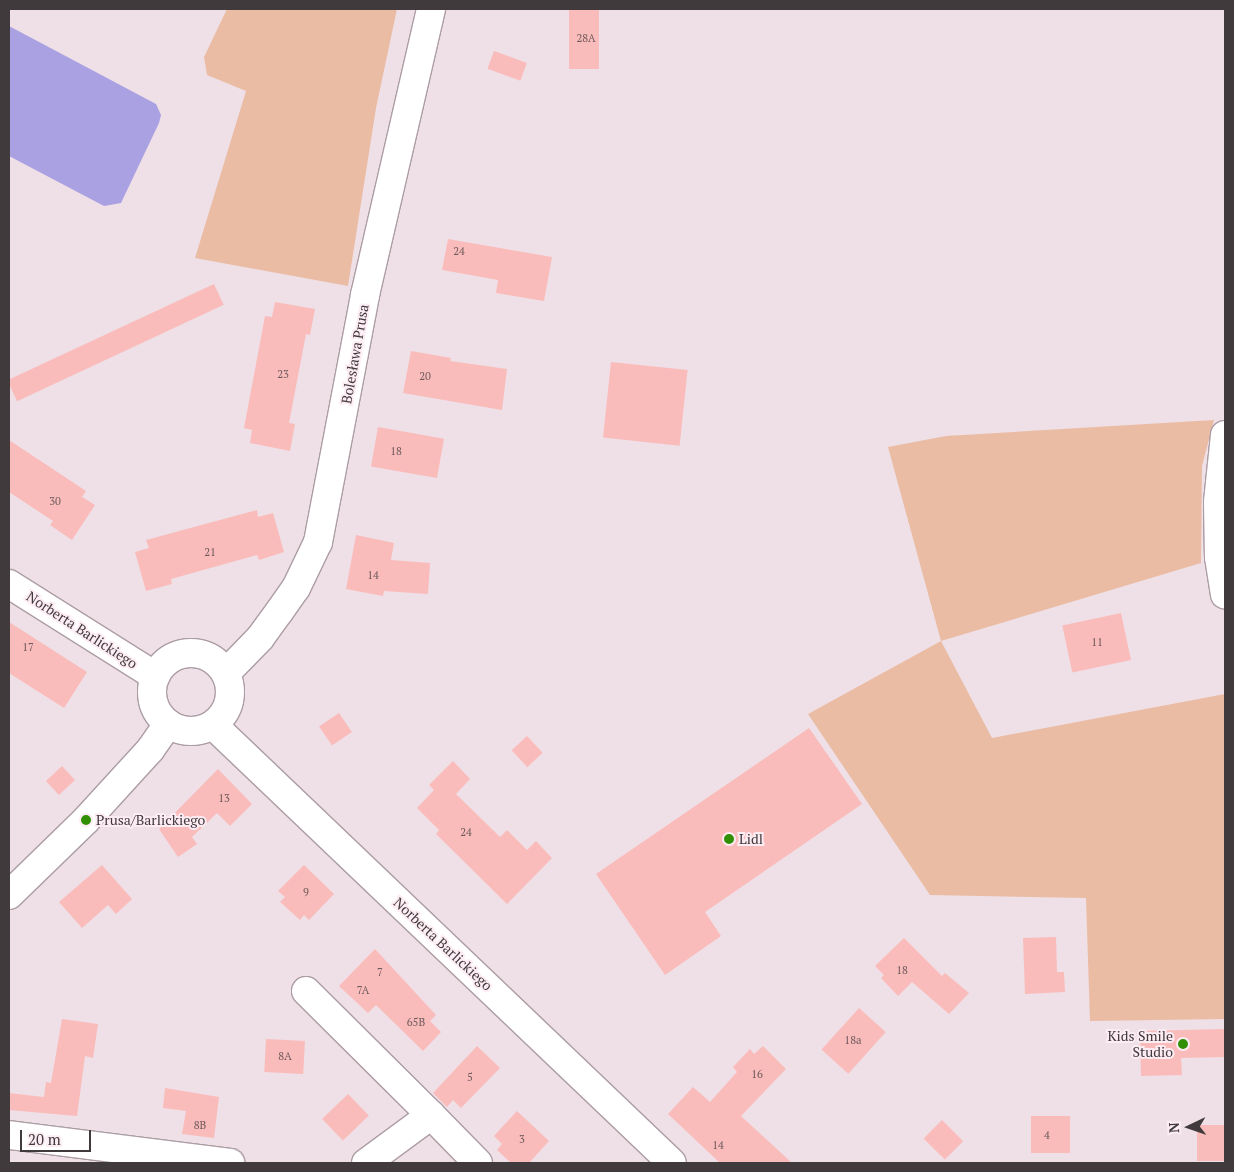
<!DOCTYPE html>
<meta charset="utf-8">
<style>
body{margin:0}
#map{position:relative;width:1234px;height:1172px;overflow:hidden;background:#efdfe6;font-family:"PT Serif",serif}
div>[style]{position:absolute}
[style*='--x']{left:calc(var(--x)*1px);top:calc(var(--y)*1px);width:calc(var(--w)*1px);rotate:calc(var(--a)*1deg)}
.green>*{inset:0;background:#eabca4}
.water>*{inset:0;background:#a9a1e1}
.building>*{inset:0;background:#fabcbb;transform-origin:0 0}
.roads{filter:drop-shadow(1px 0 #ac9da4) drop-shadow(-1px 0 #ac9da4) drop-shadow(0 1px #ac9da4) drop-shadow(0 -1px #ac9da4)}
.minor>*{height:28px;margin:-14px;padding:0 14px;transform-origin:14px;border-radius:14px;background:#fff}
.minor>.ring{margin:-14px;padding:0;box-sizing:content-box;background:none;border:28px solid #fff;border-radius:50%}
.dots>*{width:14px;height:14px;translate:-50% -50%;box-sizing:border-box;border:2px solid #fdecf3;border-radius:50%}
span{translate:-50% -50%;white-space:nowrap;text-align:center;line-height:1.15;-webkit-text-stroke:4px #fdecf3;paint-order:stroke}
.number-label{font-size:11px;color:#6e5a5c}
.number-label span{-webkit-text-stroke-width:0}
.street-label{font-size:14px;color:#403a3c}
.poi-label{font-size:14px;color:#403a3c}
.left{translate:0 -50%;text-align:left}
.right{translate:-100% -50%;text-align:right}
.frame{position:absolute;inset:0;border:10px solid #403a3c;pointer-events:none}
.north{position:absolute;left:1164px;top:1102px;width:50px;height:50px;-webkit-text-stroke:4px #fdecf3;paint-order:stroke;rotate:267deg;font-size:14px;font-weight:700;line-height:20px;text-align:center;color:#403a3c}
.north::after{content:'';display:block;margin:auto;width:18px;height:22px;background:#403a3c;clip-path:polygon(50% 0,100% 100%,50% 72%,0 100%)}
.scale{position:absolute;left:20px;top:1130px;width:71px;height:22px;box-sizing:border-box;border:2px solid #403a3c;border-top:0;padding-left:6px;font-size:15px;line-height:18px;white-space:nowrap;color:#403a3c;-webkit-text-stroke:4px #fdecf3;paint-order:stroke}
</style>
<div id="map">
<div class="green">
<div style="clip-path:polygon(227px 9px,397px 9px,376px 108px,348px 286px,195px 258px,246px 91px,207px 75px,204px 57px)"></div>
<div style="clip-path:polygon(1214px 420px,1202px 466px,1201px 563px,941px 641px,992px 738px,1225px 694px,1225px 1019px,1090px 1021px,1086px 898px,930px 895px,808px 714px,941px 641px,888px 447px,946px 436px)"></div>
</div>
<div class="water">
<div style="clip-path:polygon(9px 26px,156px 104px,161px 115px,159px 123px,121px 203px,104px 206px,9px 156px)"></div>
</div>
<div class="building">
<div style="left:569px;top:9px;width:30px;height:60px"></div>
<div style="left:494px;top:51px;width:35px;height:19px;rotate:20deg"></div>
<div style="clip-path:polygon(448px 239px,552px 257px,544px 301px,496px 293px,498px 280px,442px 270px)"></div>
<div style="left:214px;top:284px;width:23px;height:228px;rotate:65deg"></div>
<div style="clip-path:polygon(275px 302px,315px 309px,310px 335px,306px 334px,289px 423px,295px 424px,290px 451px,250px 443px,252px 430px,244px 428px,265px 316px,272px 317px)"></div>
<div style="clip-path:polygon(411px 351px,451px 358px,450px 361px,507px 369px,502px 410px,403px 393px)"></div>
<div style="left:611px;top:362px;width:77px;height:76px;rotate:6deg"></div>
<div style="left:378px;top:427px;width:67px;height:40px;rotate:10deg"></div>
<div style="clip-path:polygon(9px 440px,86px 491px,82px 497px,95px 505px,72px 540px,50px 525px,53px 521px,9px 492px)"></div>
<div style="clip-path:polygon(257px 510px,258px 517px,273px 513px,284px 552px,259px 560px,257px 555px,171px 579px,172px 584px,146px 591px,135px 552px,149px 548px,146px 540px)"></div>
<div style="clip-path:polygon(356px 535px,394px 543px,391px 560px,430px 563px,428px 594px,384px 591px,383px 596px,346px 589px)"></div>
<div style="left:1121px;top:613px;width:48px;height:60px;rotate:78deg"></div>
<div style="clip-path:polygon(9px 622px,87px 672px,64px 708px,9px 673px)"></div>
<div style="left:339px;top:713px;width:23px;height:24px;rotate:56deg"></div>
<div style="clip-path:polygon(809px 728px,862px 804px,705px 912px,721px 936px,665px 975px,596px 874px)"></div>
<div style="left:527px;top:736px;width:23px;height:21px;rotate:47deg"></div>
<div style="clip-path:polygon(453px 761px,470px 779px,456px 794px,500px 837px,507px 830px,527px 850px,536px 841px,552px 858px,507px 904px,436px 834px,439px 830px,417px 808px,434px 790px,429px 785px)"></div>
<div style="left:62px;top:766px;width:19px;height:22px;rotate:47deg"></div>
<div style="clip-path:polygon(218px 769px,252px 804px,230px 826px,217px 813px,192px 837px,197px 844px,178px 857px,159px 829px)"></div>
<div style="clip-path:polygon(102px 865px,132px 899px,116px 914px,108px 905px,82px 928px,59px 902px)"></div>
<div style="clip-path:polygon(304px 865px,334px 894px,309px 920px,304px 915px,300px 920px,280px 902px,285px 897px,278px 891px)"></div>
<div style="clip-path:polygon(1056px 937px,1057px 972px,1064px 972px,1065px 992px,1025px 994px,1023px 938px)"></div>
<div style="clip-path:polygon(904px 938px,942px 976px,945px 973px,969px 993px,949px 1014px,912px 982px,898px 996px,881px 978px,884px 975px,875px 966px)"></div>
<div style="clip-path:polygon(375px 949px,436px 1015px,430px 1021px,441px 1032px,423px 1051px,376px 1005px,368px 1013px,339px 986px)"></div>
<div style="left:859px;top:1008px;width:36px;height:56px;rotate:42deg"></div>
<div style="clip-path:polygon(62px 1019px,98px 1024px,93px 1058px,85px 1056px,77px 1116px,9px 1110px,9px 1093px,44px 1097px,46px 1082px,51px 1083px)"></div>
<div style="clip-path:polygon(1225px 1029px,1225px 1057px,1181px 1058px,1182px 1075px,1141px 1076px,1140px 1031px)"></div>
<div style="left:266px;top:1039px;width:39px;height:33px;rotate:3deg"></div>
<div style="clip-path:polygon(477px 1046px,500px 1068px,461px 1108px,453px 1100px,447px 1107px,433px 1093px)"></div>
<div style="clip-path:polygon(763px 1046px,786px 1069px,741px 1116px,792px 1163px,720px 1163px,668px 1114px,693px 1087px,710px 1102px,737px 1072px,733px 1067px,750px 1049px,754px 1054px)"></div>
<div style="clip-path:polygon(165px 1088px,219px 1097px,214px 1138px,182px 1134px,186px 1111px,163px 1108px)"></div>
<div style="left:348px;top:1094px;width:30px;height:36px;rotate:46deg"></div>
<div style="clip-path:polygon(517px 1111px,549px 1141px,529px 1163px,511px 1163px,497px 1150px,502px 1144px,494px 1136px)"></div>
<div style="left:1031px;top:1116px;width:39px;height:37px"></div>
<div style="left:942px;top:1120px;width:30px;height:26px;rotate:45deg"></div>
<div style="left:1225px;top:1125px;width:36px;height:28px;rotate:90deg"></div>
</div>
<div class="roads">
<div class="minor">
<div style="--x:1225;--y:435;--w:67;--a:96"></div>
<div style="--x:1218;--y:502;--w:55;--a:89"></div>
<div style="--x:1219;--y:557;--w:38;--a:81"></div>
<div style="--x:9;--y:584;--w:173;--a:32.2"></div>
<div class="ring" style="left:152px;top:653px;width:50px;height:50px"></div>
<div style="--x:226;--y:673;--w:49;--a:-45.8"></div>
<div style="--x:260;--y:638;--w:32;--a:-54"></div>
<div style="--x:279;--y:612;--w:29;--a:-55"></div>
<div style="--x:296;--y:588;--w:51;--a:-64.4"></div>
<div style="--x:318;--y:542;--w:251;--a:-79.2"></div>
<div style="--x:365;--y:295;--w:294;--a:-77"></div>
<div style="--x:213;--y:725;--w:634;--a:43.66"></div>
<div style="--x:9;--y:895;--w:107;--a:-44.2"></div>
<div style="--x:86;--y:820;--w:95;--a:-47.6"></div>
<div style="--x:150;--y:750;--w:32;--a:-55"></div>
<div style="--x:306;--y:991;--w:176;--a:44.8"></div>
<div style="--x:9;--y:1135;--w:223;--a:7.2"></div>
<div style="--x:366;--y:1163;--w:81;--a:-36.4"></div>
<div style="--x:431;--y:1115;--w:67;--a:45.6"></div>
</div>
</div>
<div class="dots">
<div style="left:86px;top:820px;background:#308f03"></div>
<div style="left:729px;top:839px;background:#308f03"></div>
<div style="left:1183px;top:1044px;background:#308f03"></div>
</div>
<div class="number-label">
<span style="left:586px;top:38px">28A</span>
<span style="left:459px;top:251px">24</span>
<span style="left:283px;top:374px">23</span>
<span style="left:425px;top:376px">20</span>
<span style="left:396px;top:451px">18</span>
<span style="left:55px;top:501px">30</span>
<span style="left:210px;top:552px">21</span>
<span style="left:373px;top:575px">14</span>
<span style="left:1097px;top:642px">11</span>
<span style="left:28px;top:647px">17</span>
<span style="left:224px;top:798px">13</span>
<span style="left:466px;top:832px">24</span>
<span style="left:306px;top:892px">9</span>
<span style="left:902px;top:970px">18</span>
<span style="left:380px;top:972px">7</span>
<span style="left:363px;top:990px">7A</span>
<span style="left:416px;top:1022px">65B</span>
<span style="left:853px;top:1040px">18a</span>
<span style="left:285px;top:1056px">8A</span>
<span style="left:757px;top:1074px">16</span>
<span style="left:470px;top:1077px">5</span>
<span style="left:200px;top:1125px">8B</span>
<span style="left:1047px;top:1135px">4</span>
<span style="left:522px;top:1139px">3</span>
<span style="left:718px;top:1145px">14</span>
</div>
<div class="street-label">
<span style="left:355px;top:354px;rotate:-80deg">Bolesława Prusa</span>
<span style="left:82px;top:630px;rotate:33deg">Norberta Barlickiego</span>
<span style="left:443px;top:944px;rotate:43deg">Norberta Barlickiego</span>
</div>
<div class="poi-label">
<span class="left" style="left:96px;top:820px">Prusa/Barlickiego</span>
<span class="left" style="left:739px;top:839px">Lidl</span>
<span class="right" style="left:1173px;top:1044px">Kids Smile<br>Studio</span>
</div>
<div class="frame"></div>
<div class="north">N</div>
<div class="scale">20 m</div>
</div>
